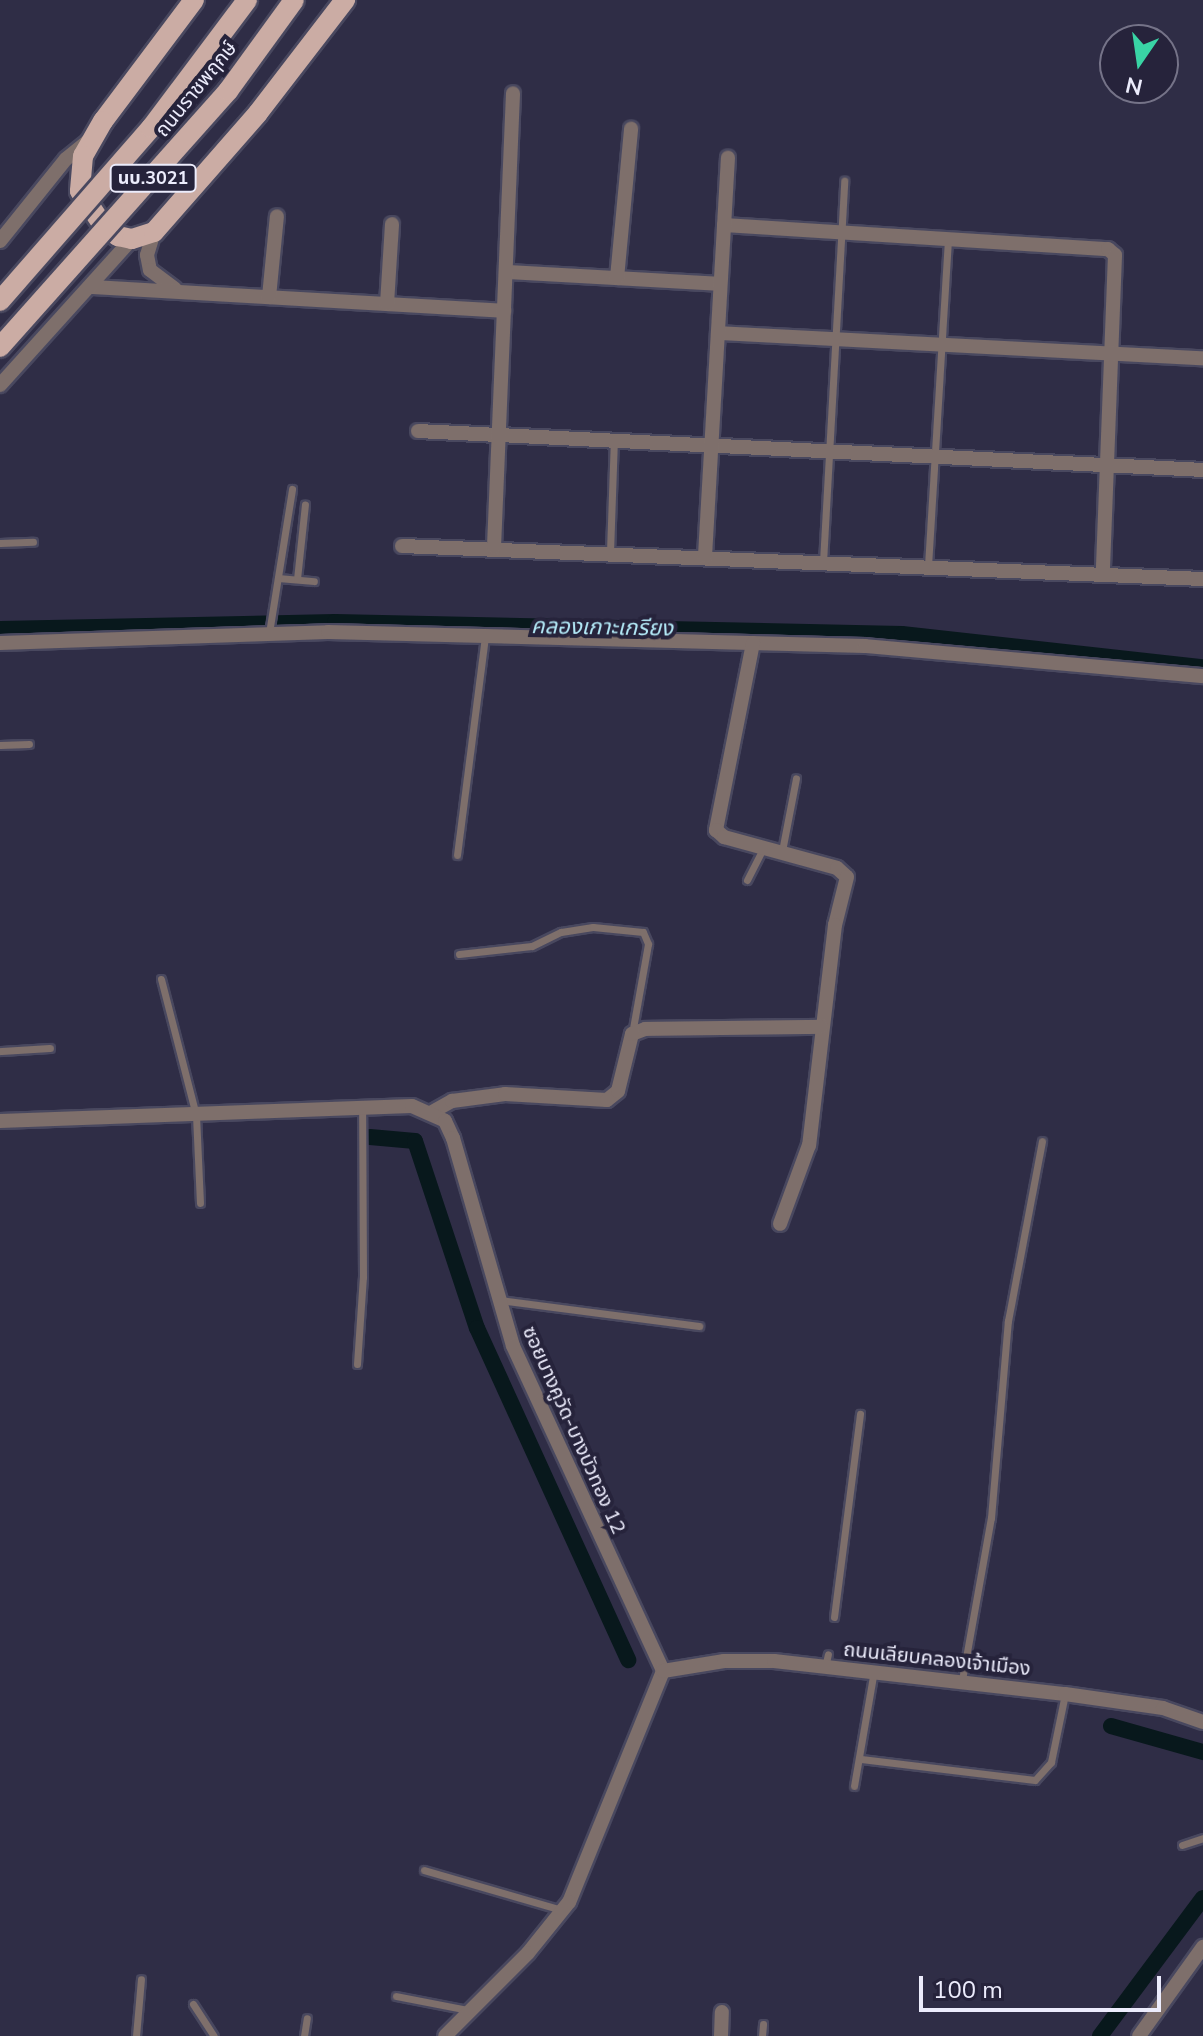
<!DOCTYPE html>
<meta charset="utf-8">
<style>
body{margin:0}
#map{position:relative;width:1203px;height:2036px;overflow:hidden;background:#2f2d46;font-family:"Nunito Sans","Noto Sans Thai",sans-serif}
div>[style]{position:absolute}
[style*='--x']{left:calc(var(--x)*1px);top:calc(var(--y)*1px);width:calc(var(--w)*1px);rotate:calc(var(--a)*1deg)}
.canal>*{height:16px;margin:-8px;padding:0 8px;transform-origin:8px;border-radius:8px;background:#08181c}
.roads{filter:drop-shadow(2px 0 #49485f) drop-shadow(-2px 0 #49485f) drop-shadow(0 2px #49485f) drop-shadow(0 -2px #49485f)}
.lane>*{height:7px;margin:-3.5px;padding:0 3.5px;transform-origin:3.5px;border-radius:3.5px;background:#7e6f6b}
.street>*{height:14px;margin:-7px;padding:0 7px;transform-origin:7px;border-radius:7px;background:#7e6f6b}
.primary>*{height:20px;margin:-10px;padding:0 10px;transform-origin:10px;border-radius:10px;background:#cbaca4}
.bridges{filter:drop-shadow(2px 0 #49485f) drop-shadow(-2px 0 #49485f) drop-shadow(0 2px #49485f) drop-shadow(0 -2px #49485f)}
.primary-bridge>*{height:20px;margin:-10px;padding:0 10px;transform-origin:10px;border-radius:10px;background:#cbaca4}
span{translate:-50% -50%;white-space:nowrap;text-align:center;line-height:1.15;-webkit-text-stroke:8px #26233b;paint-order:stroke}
.shield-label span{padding:2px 6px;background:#26233b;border:2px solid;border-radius:6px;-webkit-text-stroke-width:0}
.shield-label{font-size:18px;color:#ececfc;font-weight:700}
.street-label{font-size:20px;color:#ececfc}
.water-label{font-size:22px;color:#b2e8f6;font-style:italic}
.north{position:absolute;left:1099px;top:24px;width:80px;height:80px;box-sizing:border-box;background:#26233b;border:2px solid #757388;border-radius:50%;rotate:193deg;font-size:22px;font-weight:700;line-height:32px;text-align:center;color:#ececfc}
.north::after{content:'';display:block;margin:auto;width:28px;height:36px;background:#39d4a5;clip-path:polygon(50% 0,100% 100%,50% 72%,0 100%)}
.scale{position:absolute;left:919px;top:1976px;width:242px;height:36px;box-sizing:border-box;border:4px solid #ececfc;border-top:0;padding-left:10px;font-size:24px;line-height:28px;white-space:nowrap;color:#ececfc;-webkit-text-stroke:6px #26233b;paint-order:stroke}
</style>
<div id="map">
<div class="canal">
<div style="--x:0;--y:629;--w:335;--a:-1.2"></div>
<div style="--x:335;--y:622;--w:567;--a:1.21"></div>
<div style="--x:902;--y:634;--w:303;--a:6.3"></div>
<div style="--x:370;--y:1137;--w:45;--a:5.1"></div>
<div style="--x:415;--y:1141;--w:197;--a:71.7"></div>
<div style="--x:477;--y:1328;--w:365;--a:65.5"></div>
<div style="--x:1111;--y:1726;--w:96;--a:15.8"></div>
<div style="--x:1100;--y:2036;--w:172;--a:-53.3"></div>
</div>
<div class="roads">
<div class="lane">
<div style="--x:0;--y:543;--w:33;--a:-2"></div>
<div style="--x:610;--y:552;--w:112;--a:-88"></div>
<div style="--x:823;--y:562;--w:382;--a:-86.8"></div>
<div style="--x:928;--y:566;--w:328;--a:-86.5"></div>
<div style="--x:278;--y:578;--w:36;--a:5"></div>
<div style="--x:297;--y:579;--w:75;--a:-83.9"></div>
<div style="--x:269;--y:633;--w:146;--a:-80.9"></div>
<div style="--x:0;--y:745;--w:29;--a:-2"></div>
<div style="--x:782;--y:851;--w:74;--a:-79.1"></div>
<div style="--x:457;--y:855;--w:221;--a:-82.7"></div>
<div style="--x:747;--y:880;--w:37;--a:-63"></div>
<div style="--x:459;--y:954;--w:73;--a:-6.3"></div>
<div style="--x:532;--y:946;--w:32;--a:-26"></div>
<div style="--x:561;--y:932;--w:32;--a:-9"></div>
<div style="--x:593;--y:927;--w:50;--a:5.7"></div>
<div style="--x:643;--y:932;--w:13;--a:67"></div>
<div style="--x:648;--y:944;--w:91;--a:100.1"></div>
<div style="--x:161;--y:979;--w:140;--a:75.6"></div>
<div style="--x:196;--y:1115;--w:88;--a:87.4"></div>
<div style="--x:0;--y:1051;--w:50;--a:-3.4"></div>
<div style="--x:499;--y:1300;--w:202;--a:7.4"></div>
<div style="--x:357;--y:1364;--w:87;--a:-86.1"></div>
<div style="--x:363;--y:1277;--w:169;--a:-90.3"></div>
<div style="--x:834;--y:1617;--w:205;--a:-82.7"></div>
<div style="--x:825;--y:1667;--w:13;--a:-77"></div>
<div style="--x:962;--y:1680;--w:165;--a:-79.9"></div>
<div style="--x:991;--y:1518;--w:198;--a:-85.1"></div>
<div style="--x:1008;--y:1321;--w:183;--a:-79.3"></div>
<div style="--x:861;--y:1759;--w:175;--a:6.9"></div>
<div style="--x:1035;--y:1780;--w:24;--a:-48"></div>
<div style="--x:1051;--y:1762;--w:69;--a:-78.4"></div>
<div style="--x:854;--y:1786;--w:118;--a:-80.2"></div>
<div style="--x:1182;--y:1845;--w:22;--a:-18"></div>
<div style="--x:424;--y:1870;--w:144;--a:16.2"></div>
<div style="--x:396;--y:1996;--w:73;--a:11"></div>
<div style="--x:193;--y:2004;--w:38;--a:57"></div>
<div style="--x:136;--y:2036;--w:57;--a:-85"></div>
<div style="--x:304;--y:2036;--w:18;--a:-81"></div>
<div style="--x:762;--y:2036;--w:12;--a:-85"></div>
</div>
<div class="street">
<div style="--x:724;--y:225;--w:385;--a:3.6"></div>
<div style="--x:1108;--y:249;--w:9;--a:41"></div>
<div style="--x:1115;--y:255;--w:319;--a:92.2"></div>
<div style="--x:154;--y:232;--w:24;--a:107"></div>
<div style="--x:147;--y:255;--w:15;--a:79"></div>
<div style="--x:150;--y:270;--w:31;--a:37"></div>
<div style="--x:0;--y:241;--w:105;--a:-51.2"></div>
<div style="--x:66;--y:159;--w:27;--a:-39"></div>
<div style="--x:506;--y:272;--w:214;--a:3.2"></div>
<div style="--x:617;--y:278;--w:150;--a:-84.6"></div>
<div style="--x:91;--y:287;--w:414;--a:3.3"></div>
<div style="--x:269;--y:297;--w:81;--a:-84.4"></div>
<div style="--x:387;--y:304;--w:80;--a:-86.4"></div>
<div style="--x:718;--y:333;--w:486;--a:3"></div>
<div style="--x:0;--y:385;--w:197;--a:-47.9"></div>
<div style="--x:418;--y:431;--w:786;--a:2.84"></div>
<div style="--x:402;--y:546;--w:802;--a:2.36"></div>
<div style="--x:494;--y:547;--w:454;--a:-87.6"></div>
<div style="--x:705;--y:556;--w:399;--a:-86.7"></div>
<div style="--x:0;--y:643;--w:328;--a:-1.9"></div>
<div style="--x:328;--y:632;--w:537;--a:1.49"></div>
<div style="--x:865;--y:646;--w:339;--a:5.1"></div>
<div style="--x:753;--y:643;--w:191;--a:101.2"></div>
<div style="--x:716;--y:830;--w:11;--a:41"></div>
<div style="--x:724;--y:837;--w:117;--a:15.3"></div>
<div style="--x:837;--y:868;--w:13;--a:42"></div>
<div style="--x:847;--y:877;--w:49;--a:104"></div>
<div style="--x:835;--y:925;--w:222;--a:96.7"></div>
<div style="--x:809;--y:1145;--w:84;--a:110.2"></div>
<div style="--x:432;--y:1112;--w:23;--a:-29"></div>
<div style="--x:452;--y:1101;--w:53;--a:-7.5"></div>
<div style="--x:505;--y:1094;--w:102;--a:3.4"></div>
<div style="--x:607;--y:1100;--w:14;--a:-39"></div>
<div style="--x:618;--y:1091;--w:59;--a:-76.2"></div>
<div style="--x:632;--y:1034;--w:14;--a:-21"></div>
<div style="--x:645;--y:1029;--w:176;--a:-0.7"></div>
<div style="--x:0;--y:1121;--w:412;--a:-2.1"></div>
<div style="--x:412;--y:1106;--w:36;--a:24"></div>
<div style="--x:445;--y:1121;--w:19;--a:65"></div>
<div style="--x:453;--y:1138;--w:216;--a:73.9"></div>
<div style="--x:513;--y:1346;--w:358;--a:65.2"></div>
<div style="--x:663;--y:1671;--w:249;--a:112.1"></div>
<div style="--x:569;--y:1902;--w:65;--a:128.8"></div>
<div style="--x:528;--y:1953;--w:117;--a:135"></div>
<div style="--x:663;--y:1671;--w:62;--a:-9.3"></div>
<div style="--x:724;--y:1661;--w:50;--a:0"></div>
<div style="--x:774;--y:1661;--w:293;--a:6.5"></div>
<div style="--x:1065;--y:1694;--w:99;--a:8.1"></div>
<div style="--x:1163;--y:1708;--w:42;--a:19.3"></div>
<div style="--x:721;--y:2036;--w:24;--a:-88"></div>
<div style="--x:1139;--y:2036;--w:110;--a:-54.3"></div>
</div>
<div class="primary">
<div style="--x:194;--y:0;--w:151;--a:126.9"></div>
<div style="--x:103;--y:121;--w:40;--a:119.7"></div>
<div style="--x:83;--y:156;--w:35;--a:95"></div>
<div style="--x:80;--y:191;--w:43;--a:56.3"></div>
<div style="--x:104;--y:227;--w:17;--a:33"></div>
<div style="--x:118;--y:236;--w:14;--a:12"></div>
<div style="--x:132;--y:239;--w:23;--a:-18"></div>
<div style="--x:154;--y:232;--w:158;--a:-48.8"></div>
<div style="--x:258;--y:113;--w:143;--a:-52.4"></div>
</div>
</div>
<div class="bridges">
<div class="primary-bridge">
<div style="--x:0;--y:301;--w:230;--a:-48.9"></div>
<div style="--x:151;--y:128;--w:160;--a:-53.1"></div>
<div style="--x:0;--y:347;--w:343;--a:-48.3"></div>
<div style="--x:228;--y:91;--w:112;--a:-54"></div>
</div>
</div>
<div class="shield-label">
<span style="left:153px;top:178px">นบ.3021</span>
</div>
<div class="street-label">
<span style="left:196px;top:89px;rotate:-51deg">ถนนราชพฤกษ์</span>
<span style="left:574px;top:1430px;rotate:66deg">ซอยบางคูวัด-บางบัวทอง 12</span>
<span style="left:937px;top:1659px;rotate:6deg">ถนนเลียบคลองเจ้าเมือง</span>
</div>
<div class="water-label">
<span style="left:602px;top:628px;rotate:1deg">คลองเกาะเกรียง</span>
</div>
<div class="north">N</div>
<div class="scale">100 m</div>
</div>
